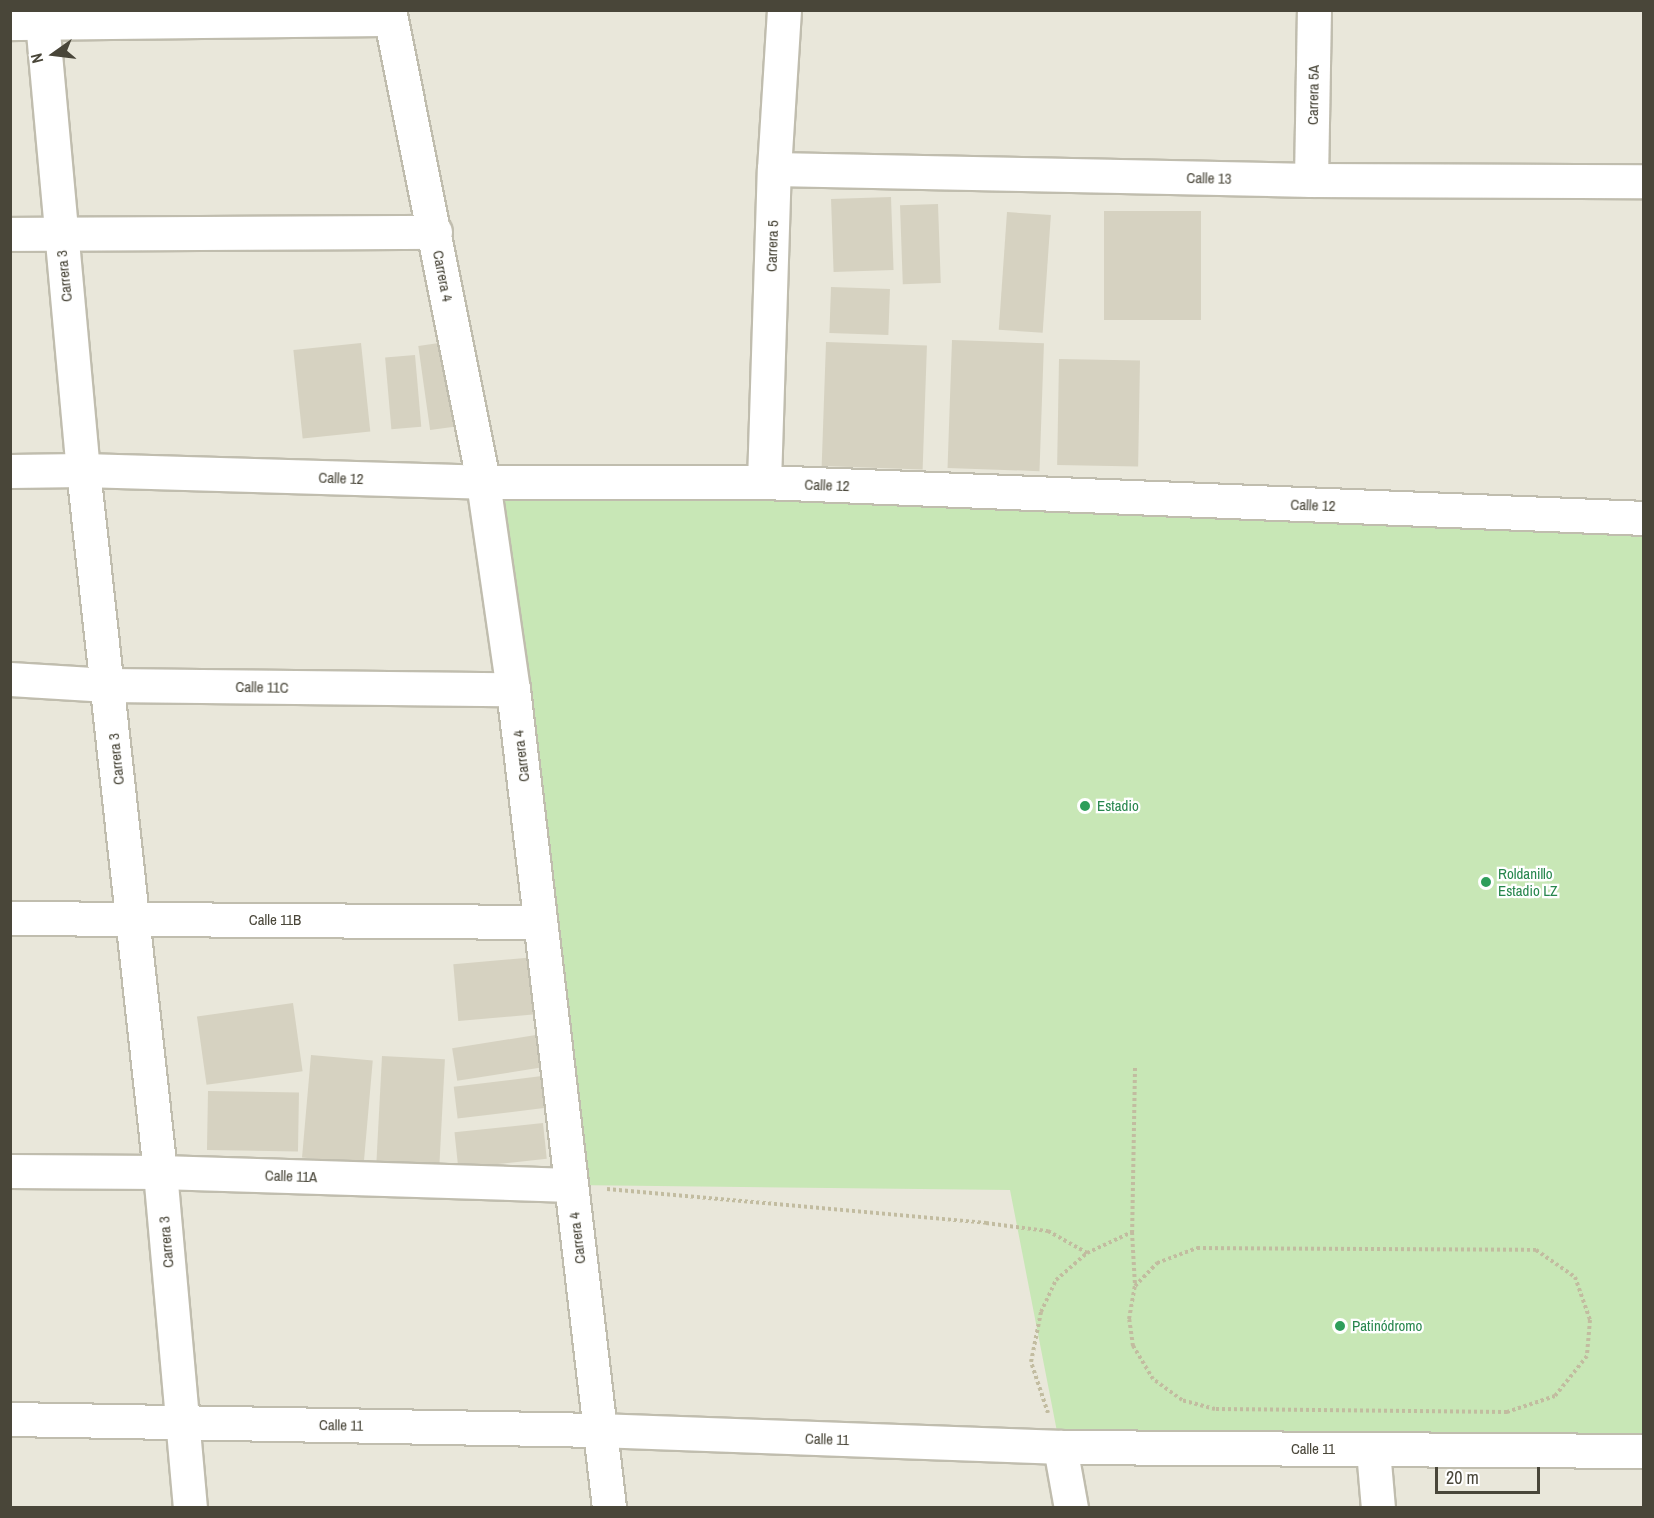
<!DOCTYPE html>
<meta charset="utf-8">
<style>
body{margin:0}
#map{position:relative;width:1654px;height:1518px;overflow:hidden;background:#f5f4eb;font-family:"Archivo Narrow",sans-serif}
div>[style]{position:absolute}
[style*='--x']{left:calc(var(--x)*1px);top:calc(var(--y)*1px);width:calc(var(--w)*1px);rotate:calc(var(--a)*1deg)}
.residential>*{inset:0;background:#e9e7da;transform-origin:0 0}
.green>*{inset:0;background:#c8e7b6}
.building>*{inset:0;background:#d6d2c1;transform-origin:0 0}
.path>*{height:4px;margin-top:-2px;transform-origin:0;background:repeating-linear-gradient(90deg,#c2bca0 0 3px,transparent 0 6px)}
.roads{filter:drop-shadow(2px 0 #c0bdae) drop-shadow(-2px 0 #c0bdae) drop-shadow(0 2px #c0bdae) drop-shadow(0 -2px #c0bdae)}
.minor>*{height:33px;margin:-16.5px;padding:0 16.5px;transform-origin:16.5px;border-radius:16.5px;background:#fff}
.dots>*{width:16px;height:16px;translate:-50% -50%;box-sizing:border-box;border:3px solid #fff;border-radius:50%}
span{translate:-50% -50%;white-space:nowrap;text-align:center;line-height:1.15;-webkit-text-stroke:4.5px #fff;paint-order:stroke}
.street-label{font-size:15px;color:#494639}
.leisure-label{font-size:15px;color:#27864d}
.left{translate:0 -50%;text-align:left}
.frame{position:absolute;inset:0;border:12px solid #494639;pointer-events:none}
.north{position:absolute;left:24px;top:24px;width:60px;height:60px;-webkit-text-stroke:4px #fff;paint-order:stroke;rotate:256deg;font-size:16px;font-weight:700;line-height:24px;text-align:center;color:#494639}
.north::after{content:'';display:block;margin:auto;width:21px;height:27px;background:#494639;clip-path:polygon(50% 0,100% 100%,50% 72%,0 100%)}
.scale{position:absolute;left:1435px;top:1467px;width:105px;height:27px;box-sizing:border-box;border:3px solid #494639;border-top:0;padding-left:8px;font-size:18px;line-height:21px;white-space:nowrap;color:#494639;-webkit-text-stroke:4px #fff;paint-order:stroke}
</style>
<div id="map">
<div class="residential">
<div style="left:10px;top:11px;width:1633px;height:1496px"></div>
</div>
<div class="green">
<div style="clip-path:polygon(483px 482px,1643px 518px,1643px 1451px,1060px 1447px,1010px 1190px,571px 1185px)"></div>
</div>
<div class="building">
<div style="left:891px;top:197px;width:73px;height:60px;rotate:88deg"></div>
<div style="left:938px;top:204px;width:79px;height:38px;rotate:88deg"></div>
<div style="left:1104px;top:211px;width:97px;height:109px"></div>
<div style="left:1007px;top:212px;width:44px;height:118px;rotate:4deg"></div>
<div style="left:831px;top:287px;width:59px;height:46px;rotate:2deg"></div>
<div style="left:952px;top:340px;width:92px;height:128px;rotate:2deg"></div>
<div style="left:446px;top:342px;width:85px;height:28px;rotate:82deg"></div>
<div style="left:826px;top:342px;width:101px;height:124px;rotate:2deg"></div>
<div style="left:361px;top:343px;width:89px;height:68px;rotate:84deg"></div>
<div style="left:415px;top:355px;width:72px;height:30px;rotate:85deg"></div>
<div style="left:1059px;top:359px;width:81px;height:106px;rotate:1deg"></div>
<div style="left:536px;top:957px;width:57px;height:83px;rotate:85deg"></div>
<div style="left:293px;top:1003px;width:69px;height:97px;rotate:82deg"></div>
<div style="left:542px;top:1034px;width:33px;height:91px;rotate:81deg"></div>
<div style="left:311px;top:1055px;width:62px;height:103px;rotate:5deg"></div>
<div style="left:382px;top:1056px;width:63px;height:106px;rotate:3deg"></div>
<div style="left:550px;top:1075px;width:32px;height:97px;rotate:83deg"></div>
<div style="left:208px;top:1091px;width:91px;height:59px;rotate:1deg"></div>
<div style="left:543px;top:1123px;width:36px;height:89px;rotate:84deg"></div>
</div>
<div class="path">
<div style="--x:1135;--y:1068;--w:164;--a:91"></div>
<div style="--x:1132;--y:1232;--w:54;--a:86.8"></div>
<div style="--x:607;--y:1189;--w:381;--a:5.1"></div>
<div style="--x:986;--y:1223;--w:63;--a:7.4"></div>
<div style="--x:1048;--y:1231;--w:45;--a:29.4"></div>
<div style="--x:1197;--y:1248;--w:339;--a:0.3"></div>
<div style="--x:1536;--y:1250;--w:47;--a:34.7"></div>
<div style="--x:1575;--y:1277;--w:46;--a:70.8"></div>
<div style="--x:1590;--y:1320;--w:36;--a:95"></div>
<div style="--x:1587;--y:1356;--w:51;--a:128.7"></div>
<div style="--x:1555;--y:1396;--w:51;--a:161.6"></div>
<div style="--x:1507;--y:1412;--w:292;--a:-179.4"></div>
<div style="--x:1215;--y:1409;--w:34;--a:-165"></div>
<div style="--x:1182;--y:1400;--w:36;--a:-144"></div>
<div style="--x:1153;--y:1379;--w:39;--a:-121"></div>
<div style="--x:1133;--y:1346;--w:27;--a:-98"></div>
<div style="--x:1129;--y:1319;--w:34;--a:-80"></div>
<div style="--x:1135;--y:1286;--w:32;--a:-46"></div>
<div style="--x:1157;--y:1263;--w:43;--a:-20.6"></div>
<div style="--x:1048;--y:1413;--w:54;--a:-108.4"></div>
<div style="--x:1031;--y:1362;--w:51;--a:-78.7"></div>
<div style="--x:1041;--y:1312;--w:35;--a:-65"></div>
<div style="--x:1056;--y:1280;--w:41;--a:-41.1"></div>
<div style="--x:1087;--y:1253;--w:50;--a:-25"></div>
</div>
<div class="roads">
<div class="minor">
<div style="--x:41;--y:10;--w:462;--a:84.8"></div>
<div style="--x:83;--y:470;--w:706;--a:83.74"></div>
<div style="--x:160;--y:1172;--w:337;--a:84.9"></div>
<div style="--x:389;--y:10;--w:481;--a:78.7"></div>
<div style="--x:483;--y:482;--w:209;--a:81.8"></div>
<div style="--x:513;--y:689;--w:825;--a:83.31"></div>
<div style="--x:10;--y:23;--w:380;--a:-0.6"></div>
<div style="--x:774;--y:169;--w:537;--a:1.17"></div>
<div style="--x:1311;--y:180;--w:333;--a:0.2"></div>
<div style="--x:1311;--y:180;--w:170;--a:-89"></div>
<div style="--x:10;--y:234;--w:425;--a:-0.3"></div>
<div style="--x:10;--y:471;--w:73;--a:-0.8"></div>
<div style="--x:83;--y:470;--w:400;--a:1.7"></div>
<div style="--x:483;--y:482;--w:281;--a:0"></div>
<div style="--x:764;--y:482;--w:881;--a:2.34"></div>
<div style="--x:764;--y:482;--w:313;--a:-88.2"></div>
<div style="--x:774;--y:169;--w:159;--a:-86.4"></div>
<div style="--x:10;--y:679;--w:98;--a:3.5"></div>
<div style="--x:108;--y:685;--w:405;--a:0.6"></div>
<div style="--x:10;--y:918;--w:530;--a:0.43"></div>
<div style="--x:10;--y:1171;--w:150;--a:0.4"></div>
<div style="--x:160;--y:1172;--w:411;--a:1.8"></div>
<div style="--x:10;--y:1419;--w:590;--a:1.07"></div>
<div style="--x:600;--y:1430;--w:460;--a:2.1"></div>
<div style="--x:1060;--y:1447;--w:584;--a:0.39"></div>
<div style="--x:1060;--y:1447;--w:62;--a:79.8"></div>
<div style="--x:1373;--y:1450;--w:58;--a:85.1"></div>
</div>
</div>
<div class="dots">
<div style="left:1085px;top:806px;background:#2e9e5b"></div>
<div style="left:1486px;top:882px;background:#2e9e5b"></div>
<div style="left:1340px;top:1326px;background:#2e9e5b"></div>
</div>
<div class="street-label">
<span style="left:1313px;top:95px;rotate:-89deg">Carrera 5A</span>
<span style="left:1209px;top:178px;rotate:1deg">Calle 13</span>
<span style="left:772px;top:246px;rotate:-88deg">Carrera 5</span>
<span style="left:64px;top:276px;rotate:-96deg">Carrera 3</span>
<span style="left:443px;top:276px;rotate:79deg">Carrera 4</span>
<span style="left:341px;top:478px;rotate:2deg">Calle 12</span>
<span style="left:827px;top:485px;rotate:2deg">Calle 12</span>
<span style="left:1313px;top:505px;rotate:2deg">Calle 12</span>
<span style="left:262px;top:687px;rotate:1deg">Calle 11C</span>
<span style="left:521px;top:756px;rotate:-97deg">Carrera 4</span>
<span style="left:116px;top:759px;rotate:-96deg">Carrera 3</span>
<span style="left:275px;top:920px">Calle 11B</span>
<span style="left:291px;top:1176px;rotate:2deg">Calle 11A</span>
<span style="left:577px;top:1238px;rotate:-97deg">Carrera 4</span>
<span style="left:166px;top:1242px;rotate:-95deg">Carrera 3</span>
<span style="left:341px;top:1425px;rotate:1deg">Calle 11</span>
<span style="left:827px;top:1439px;rotate:2deg">Calle 11</span>
<span style="left:1313px;top:1449px">Calle 11</span>
</div>
<div class="leisure-label">
<span class="left" style="left:1097px;top:806px">Estadio</span>
<span class="left" style="left:1498px;top:882px">Roldanillo<br>Estadio LZ</span>
<span class="left" style="left:1352px;top:1326px">Patinódromo</span>
</div>
<div class="frame"></div>
<div class="north">N</div>
<div class="scale">20 m</div>
</div>
